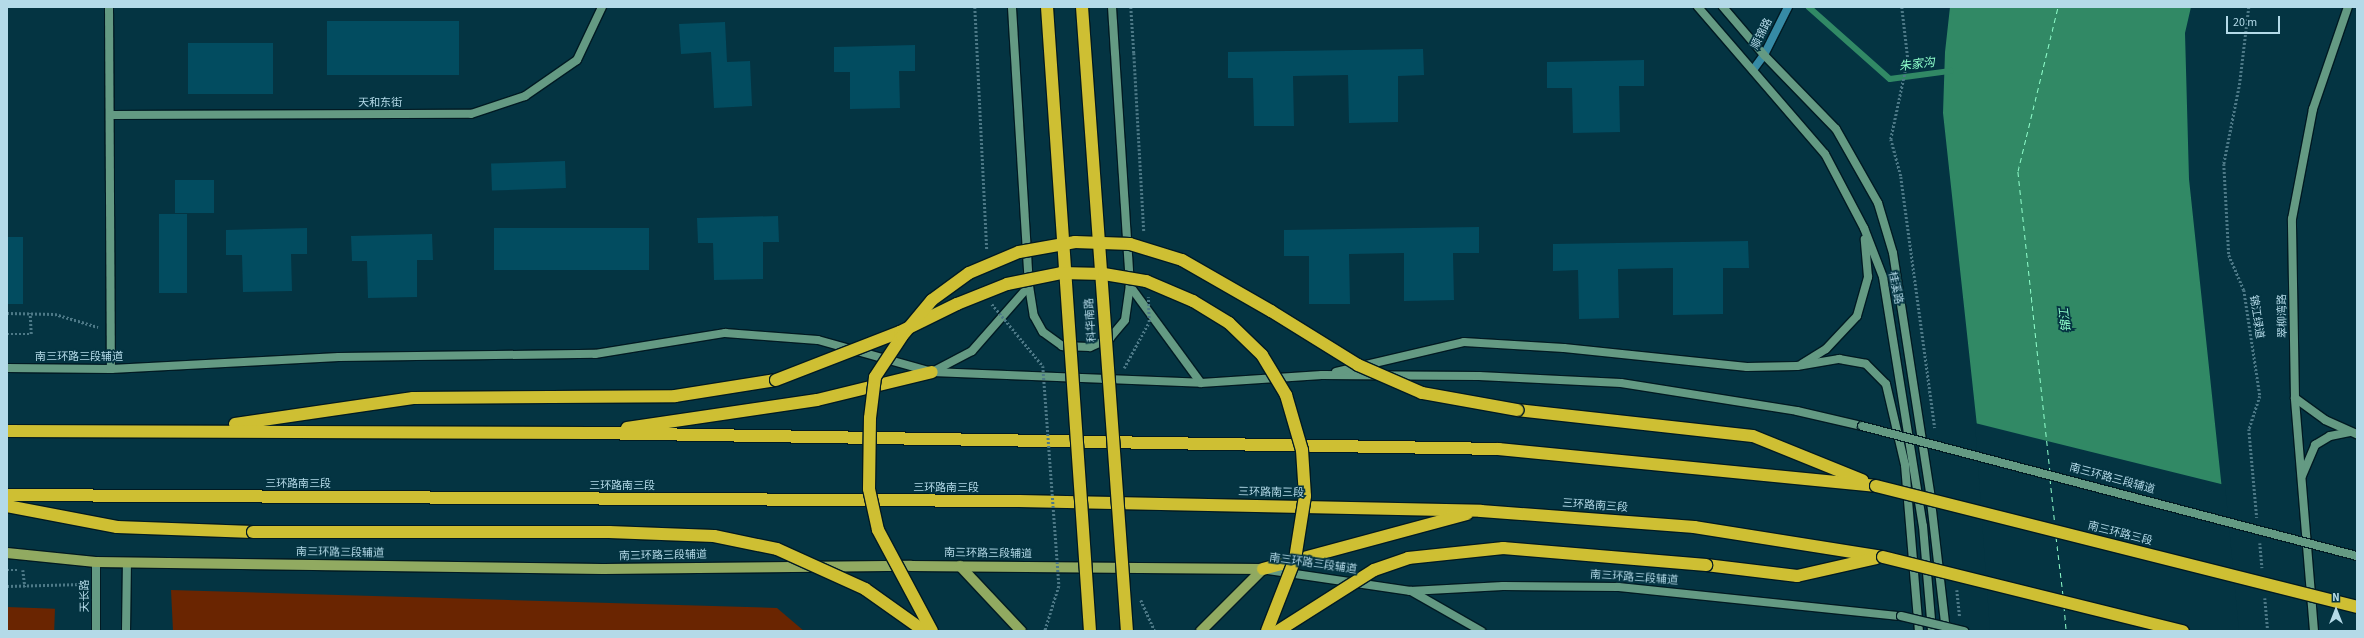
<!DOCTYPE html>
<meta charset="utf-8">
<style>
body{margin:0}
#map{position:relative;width:2364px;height:638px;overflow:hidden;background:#043442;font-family:"Source Sans 3","Noto Sans SC",sans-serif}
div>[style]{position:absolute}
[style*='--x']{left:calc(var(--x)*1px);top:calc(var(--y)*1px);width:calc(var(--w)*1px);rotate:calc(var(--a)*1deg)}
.green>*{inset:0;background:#6a2501;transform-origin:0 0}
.water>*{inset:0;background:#318965}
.pier>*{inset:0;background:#043442}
.stream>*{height:5.5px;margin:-2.75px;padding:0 2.75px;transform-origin:2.75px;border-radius:2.75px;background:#318965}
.ferry>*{height:1px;margin-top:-0.5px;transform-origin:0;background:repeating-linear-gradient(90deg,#8efdca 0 5px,transparent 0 9px)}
.building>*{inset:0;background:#024c60;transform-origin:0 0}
.path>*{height:2.5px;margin-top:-1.25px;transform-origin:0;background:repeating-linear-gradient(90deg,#4d7987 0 2px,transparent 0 4px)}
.roads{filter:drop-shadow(1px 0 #011a23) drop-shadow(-1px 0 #011a23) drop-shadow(0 1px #011a23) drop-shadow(0 -1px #011a23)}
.street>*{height:8px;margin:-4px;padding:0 4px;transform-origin:4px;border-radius:4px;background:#368aa5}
.secondary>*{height:8px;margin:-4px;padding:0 4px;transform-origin:4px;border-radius:4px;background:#649a83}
.primary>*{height:10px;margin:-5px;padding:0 5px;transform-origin:5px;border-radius:5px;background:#91aa61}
.highway>*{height:12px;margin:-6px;padding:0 6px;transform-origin:6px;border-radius:6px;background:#cebf33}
.path-bridge>*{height:2.5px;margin-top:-1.25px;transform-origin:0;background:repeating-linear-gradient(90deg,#4d7987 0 2px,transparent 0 4px)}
.bridges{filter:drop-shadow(1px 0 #011a23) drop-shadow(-1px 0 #011a23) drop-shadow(0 1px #011a23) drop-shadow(0 -1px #011a23)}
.secondary-bridge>*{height:8px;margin:-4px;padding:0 4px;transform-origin:4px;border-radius:4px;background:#649a83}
.highway-bridge>*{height:12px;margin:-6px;padding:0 6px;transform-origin:6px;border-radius:6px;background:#cebf33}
span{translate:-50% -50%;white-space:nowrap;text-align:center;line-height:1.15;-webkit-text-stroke:3.5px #043442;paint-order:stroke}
.street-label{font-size:11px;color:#b4dae8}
.water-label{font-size:12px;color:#8efdca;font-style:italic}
.frame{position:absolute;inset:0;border:8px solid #b4dae8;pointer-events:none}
.north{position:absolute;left:2316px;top:590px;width:40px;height:40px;-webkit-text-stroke:3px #043442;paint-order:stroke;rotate:0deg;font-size:11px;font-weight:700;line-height:16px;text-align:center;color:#b4dae8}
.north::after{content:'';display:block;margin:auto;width:14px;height:18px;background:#b4dae8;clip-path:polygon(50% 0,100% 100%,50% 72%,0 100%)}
.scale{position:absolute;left:2226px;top:16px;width:54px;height:18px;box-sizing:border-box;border:2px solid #b4dae8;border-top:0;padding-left:5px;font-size:12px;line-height:14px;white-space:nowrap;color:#b4dae8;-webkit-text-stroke:3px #043442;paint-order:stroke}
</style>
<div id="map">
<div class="green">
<div style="clip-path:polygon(171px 590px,777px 608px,804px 631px,173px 631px)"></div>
<div style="left:7px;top:607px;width:48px;height:24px;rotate:2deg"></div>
</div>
<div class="water">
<div style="clip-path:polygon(1950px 7px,2191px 7px,2185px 33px,2189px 179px,2237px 631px,1977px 426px,1943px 113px,1945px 52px)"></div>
</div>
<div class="pier">
<div style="clip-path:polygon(1975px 423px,2225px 485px,2239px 631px,1990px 631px)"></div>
</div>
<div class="stream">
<div style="--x:1809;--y:7;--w:108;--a:41.6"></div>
<div style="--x:1890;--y:79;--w:61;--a:-7.6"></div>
</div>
<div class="ferry">
<div style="--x:2050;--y:472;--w:303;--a:-96.1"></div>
<div style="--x:2018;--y:171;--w:169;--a:-76.3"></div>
<div style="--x:2050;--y:479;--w:47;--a:83.9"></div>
<div style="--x:2056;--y:537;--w:58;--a:83.1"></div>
<div style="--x:2064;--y:606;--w:25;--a:85"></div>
</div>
<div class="building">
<div style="left:459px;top:21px;width:54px;height:132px;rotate:90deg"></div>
<div style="clip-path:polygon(725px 22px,727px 62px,750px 61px,752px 106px,714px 108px,711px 52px,681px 54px,679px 24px)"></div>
<div style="left:273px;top:43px;width:51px;height:85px;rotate:90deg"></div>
<div style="clip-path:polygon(915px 45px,915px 71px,899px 71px,900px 108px,850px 109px,850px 72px,834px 72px,834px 47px)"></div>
<div style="clip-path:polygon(1423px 49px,1424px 75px,1398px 76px,1398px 122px,1349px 123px,1348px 75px,1293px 76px,1294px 126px,1254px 126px,1253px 78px,1228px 78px,1228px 52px)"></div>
<div style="clip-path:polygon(1644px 60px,1644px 86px,1619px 86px,1620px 132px,1573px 133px,1572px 88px,1547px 88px,1547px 62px)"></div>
<div style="left:565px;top:161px;width:27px;height:74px;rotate:88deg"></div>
<div style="left:175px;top:180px;width:39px;height:33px"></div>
<div style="left:159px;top:214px;width:28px;height:79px"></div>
<div style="clip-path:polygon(778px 216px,779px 242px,763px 242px,763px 279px,714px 280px,713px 243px,698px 243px,697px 218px)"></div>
<div style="clip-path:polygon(1479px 227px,1479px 253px,1453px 253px,1454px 300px,1404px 301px,1404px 253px,1349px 254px,1350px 304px,1309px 304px,1309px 256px,1284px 256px,1284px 230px)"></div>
<div style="clip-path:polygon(307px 228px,307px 254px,291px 254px,292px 291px,243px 292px,242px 255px,226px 255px,226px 230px)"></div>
<div style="left:649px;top:228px;width:42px;height:155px;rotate:90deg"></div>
<div style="clip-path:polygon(432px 234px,433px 260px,417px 260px,417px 297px,368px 298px,367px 261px,352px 261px,351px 236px)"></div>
<div style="left:7px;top:237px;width:16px;height:67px"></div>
<div style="clip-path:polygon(1748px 241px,1749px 268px,1723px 268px,1723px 314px,1673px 315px,1673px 268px,1618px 269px,1619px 318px,1579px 319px,1578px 270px,1553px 271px,1553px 244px)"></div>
</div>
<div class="path">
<div style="--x:975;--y:7;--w:60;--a:87.1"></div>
<div style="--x:1131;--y:7;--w:46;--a:86.3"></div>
<div style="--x:1902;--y:7;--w:52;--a:83.4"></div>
<div style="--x:1908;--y:59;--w:82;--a:102"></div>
<div style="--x:1891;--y:139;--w:39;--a:75"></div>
<div style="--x:1901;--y:177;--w:253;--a:82.3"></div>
<div style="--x:2249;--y:7;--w:77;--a:96.8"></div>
<div style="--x:2240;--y:83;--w:83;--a:101.2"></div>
<div style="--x:2224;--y:164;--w:91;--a:86.9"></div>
<div style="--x:2229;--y:255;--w:38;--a:67"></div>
<div style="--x:2244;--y:290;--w:107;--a:81.4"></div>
<div style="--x:2260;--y:396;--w:35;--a:108"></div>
<div style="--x:2249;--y:429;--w:89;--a:84.9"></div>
<div style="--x:7;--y:313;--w:48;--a:1.2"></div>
<div style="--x:55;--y:314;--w:45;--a:16.8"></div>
<div style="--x:7;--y:334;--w:24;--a:0"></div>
<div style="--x:31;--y:334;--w:21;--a:-93"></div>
<div style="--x:2260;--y:543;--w:25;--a:85"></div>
<div style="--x:7;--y:570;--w:11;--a:0"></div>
<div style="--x:23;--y:570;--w:17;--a:83"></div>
<div style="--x:7;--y:586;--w:77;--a:-1.5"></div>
<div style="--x:1957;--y:590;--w:27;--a:84"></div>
<div style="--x:2265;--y:598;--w:33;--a:85"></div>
</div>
<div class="roads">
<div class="street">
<div style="--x:1753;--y:70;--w:19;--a:-54"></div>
<div style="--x:1764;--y:55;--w:54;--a:-63.4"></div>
</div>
<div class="secondary">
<div style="--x:109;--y:7;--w:362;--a:89.7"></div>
<div style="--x:1112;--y:7;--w:280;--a:86.3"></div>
<div style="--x:1130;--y:286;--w:120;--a:53.8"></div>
<div style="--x:1698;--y:7;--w:194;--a:49.2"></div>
<div style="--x:1825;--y:154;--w:84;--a:62.2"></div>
<div style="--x:1864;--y:228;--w:53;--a:68.8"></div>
<div style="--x:1883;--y:277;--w:252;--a:80.9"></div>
<div style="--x:1923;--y:526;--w:105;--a:85.1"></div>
<div style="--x:1723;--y:7;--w:63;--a:49.5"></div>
<div style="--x:1764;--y:55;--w:103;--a:45.8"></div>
<div style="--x:1836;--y:129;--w:85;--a:60.4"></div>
<div style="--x:1878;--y:203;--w:52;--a:73.3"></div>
<div style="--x:1893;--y:253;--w:243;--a:81.2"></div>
<div style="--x:1930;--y:493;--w:139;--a:83.4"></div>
<div style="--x:110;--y:115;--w:361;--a:-0.2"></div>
<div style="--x:471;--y:114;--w:57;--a:-18.4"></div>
<div style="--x:525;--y:96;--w:63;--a:-34.7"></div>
<div style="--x:577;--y:60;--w:59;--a:-64.7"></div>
<div style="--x:1029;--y:286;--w:30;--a:81"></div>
<div style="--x:1034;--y:316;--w:18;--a:61"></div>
<div style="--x:1043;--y:332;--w:24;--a:36"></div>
<div style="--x:1062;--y:346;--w:28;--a:2"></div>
<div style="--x:1090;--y:347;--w:22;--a:-24"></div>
<div style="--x:1110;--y:338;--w:23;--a:-50"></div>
<div style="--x:1125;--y:320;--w:34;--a:-82"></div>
<div style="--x:1802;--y:364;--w:28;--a:-32"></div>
<div style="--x:1826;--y:349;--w:45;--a:-46.8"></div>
<div style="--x:1857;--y:316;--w:41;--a:-74.2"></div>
<div style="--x:1868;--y:277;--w:38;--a:-95"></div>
<div style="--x:7;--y:368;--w:104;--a:0.6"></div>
<div style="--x:111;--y:369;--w:228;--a:-3"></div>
<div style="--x:339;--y:357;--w:256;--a:-0.7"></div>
<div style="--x:595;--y:354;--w:132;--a:-9.2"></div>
<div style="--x:725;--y:333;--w:93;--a:4.3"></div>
<div style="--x:818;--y:340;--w:118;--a:15.7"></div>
<div style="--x:932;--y:372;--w:269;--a:2.3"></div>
<div style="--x:1201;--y:383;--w:121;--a:-3.8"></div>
<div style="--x:1322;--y:375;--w:157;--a:0.4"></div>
<div style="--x:1479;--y:376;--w:142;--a:2.8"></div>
<div style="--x:1621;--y:383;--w:178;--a:9"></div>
<div style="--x:1797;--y:411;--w:67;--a:13"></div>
<div style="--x:934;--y:371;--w:43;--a:-27.8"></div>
<div style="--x:972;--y:351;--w:86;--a:-48.8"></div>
<div style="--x:1029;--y:286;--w:280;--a:-93.5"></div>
<div style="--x:1336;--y:372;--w:131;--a:-13.2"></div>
<div style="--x:1464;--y:342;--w:100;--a:3.4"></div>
<div style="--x:1564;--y:348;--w:184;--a:5.9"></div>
<div style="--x:1747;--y:367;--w:50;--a:-1.1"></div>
<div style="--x:1797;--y:366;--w:43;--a:-9.5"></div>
<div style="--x:1839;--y:359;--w:27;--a:10"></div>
<div style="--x:1866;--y:364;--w:28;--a:45"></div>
<div style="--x:1886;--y:384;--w:83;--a:76.8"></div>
<div style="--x:1905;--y:465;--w:167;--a:85.2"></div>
<div style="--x:2295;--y:398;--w:37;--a:36"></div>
<div style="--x:2325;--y:420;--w:35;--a:24"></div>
<div style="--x:2302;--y:476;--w:34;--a:-67"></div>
<div style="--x:2315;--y:445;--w:17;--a:-31"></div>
<div style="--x:2330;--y:436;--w:20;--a:-11"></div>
<div style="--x:1268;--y:570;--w:144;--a:8.4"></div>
<div style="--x:1410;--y:591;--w:93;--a:-3.1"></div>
<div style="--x:1503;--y:586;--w:115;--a:0.5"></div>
<div style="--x:1618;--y:587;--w:284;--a:5.9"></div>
<div style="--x:1411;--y:591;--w:81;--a:29.7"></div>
<div style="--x:96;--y:631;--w:69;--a:-90"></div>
<div style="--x:126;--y:631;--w:69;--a:-89.2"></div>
<div style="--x:2314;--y:631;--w:234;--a:-94.7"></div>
<div style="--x:2295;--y:398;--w:179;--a:-91"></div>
<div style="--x:2292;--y:219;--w:112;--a:-79.2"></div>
<div style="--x:2313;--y:109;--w:108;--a:-71.1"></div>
</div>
<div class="primary">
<div style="--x:7;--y:553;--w:89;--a:5.8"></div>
<div style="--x:96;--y:562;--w:508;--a:0.79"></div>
<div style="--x:604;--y:569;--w:307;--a:-0.6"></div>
<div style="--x:911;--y:566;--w:352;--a:0.5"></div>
<div style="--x:960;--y:566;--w:89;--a:46.8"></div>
<div style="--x:1201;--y:631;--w:88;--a:-45"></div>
</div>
<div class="highway">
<div style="--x:1517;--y:410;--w:237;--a:6.3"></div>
<div style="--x:1753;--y:436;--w:118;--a:22"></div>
<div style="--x:235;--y:424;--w:180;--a:-8.3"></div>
<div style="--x:413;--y:398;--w:262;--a:-0.4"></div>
<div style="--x:675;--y:396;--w:102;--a:-9"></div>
<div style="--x:627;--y:428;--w:192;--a:-8.4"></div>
<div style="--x:817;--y:400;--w:118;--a:-13.7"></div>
<div style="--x:7;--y:431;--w:585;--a:0.2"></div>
<div style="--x:592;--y:433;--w:907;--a:1.01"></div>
<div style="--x:1499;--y:449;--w:379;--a:5.6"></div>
<div style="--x:7;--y:495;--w:1012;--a:0.34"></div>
<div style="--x:1019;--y:501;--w:462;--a:1.2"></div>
<div style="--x:1481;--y:511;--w:214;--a:4.3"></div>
<div style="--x:1694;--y:527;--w:191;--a:9"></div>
<div style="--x:7;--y:506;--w:112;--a:10.8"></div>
<div style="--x:117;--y:527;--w:136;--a:2.1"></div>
<div style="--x:1706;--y:565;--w:92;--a:6.9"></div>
<div style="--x:1797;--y:576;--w:81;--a:-12.8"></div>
<div style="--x:1263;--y:569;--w:211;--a:-15.1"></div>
</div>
</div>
<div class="path-bridge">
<div style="--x:1134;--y:53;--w:179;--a:86.8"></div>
<div style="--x:978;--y:67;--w:183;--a:87.2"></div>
<div style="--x:992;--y:304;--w:80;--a:50.6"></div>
<div style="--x:1043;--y:366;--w:221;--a:85.8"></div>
<div style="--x:1059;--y:586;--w:47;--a:107.3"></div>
<div style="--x:1124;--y:368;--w:52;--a:-61.5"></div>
<div style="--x:1149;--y:322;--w:25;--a:-92"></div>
<div style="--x:1141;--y:600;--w:34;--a:66"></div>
</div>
<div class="bridges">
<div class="secondary-bridge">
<div style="--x:1862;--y:426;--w:512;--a:14.72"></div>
<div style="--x:1901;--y:616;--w:65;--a:13.4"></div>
</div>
<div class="highway-bridge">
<div style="--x:1047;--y:7;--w:625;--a:86.06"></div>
<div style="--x:1082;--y:7;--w:626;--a:85.88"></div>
<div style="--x:776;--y:380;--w:133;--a:-21.2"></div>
<div style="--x:900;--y:332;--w:64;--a:-26.2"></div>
<div style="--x:957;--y:304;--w:54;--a:-21.8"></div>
<div style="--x:1007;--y:284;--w:55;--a:-11.5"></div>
<div style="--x:1061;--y:273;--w:43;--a:1.3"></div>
<div style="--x:1104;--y:274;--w:43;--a:9.5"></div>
<div style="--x:1146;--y:281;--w:51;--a:23.1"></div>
<div style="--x:1193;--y:301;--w:42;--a:31.4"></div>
<div style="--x:1229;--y:323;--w:46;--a:44.1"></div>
<div style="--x:1262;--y:355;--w:47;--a:59"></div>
<div style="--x:1286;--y:395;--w:57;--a:73.8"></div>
<div style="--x:1302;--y:450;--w:46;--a:86.3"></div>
<div style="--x:1305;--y:496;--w:64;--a:99"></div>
<div style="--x:1295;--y:559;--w:77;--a:111.3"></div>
<div style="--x:1876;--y:486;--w:496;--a:14.1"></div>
<div style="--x:253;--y:532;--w:356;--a:0"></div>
<div style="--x:609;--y:532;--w:105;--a:2.2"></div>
<div style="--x:714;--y:536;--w:64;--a:11.7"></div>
<div style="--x:777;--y:549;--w:97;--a:24.4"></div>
<div style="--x:865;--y:589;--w:72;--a:35.4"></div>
<div style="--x:1883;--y:557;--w:309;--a:13.9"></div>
<div style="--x:932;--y:631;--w:115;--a:-118.1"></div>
<div style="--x:878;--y:530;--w:42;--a:-102.4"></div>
<div style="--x:869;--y:489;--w:71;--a:-89.2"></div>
<div style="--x:870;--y:418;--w:41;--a:-83"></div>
<div style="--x:875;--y:377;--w:49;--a:-56.6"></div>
<div style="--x:902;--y:336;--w:47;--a:-50.2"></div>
<div style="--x:932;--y:300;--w:46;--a:-36.1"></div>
<div style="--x:969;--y:273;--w:54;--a:-22.8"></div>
<div style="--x:1019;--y:252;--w:57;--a:-10.1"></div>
<div style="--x:1075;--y:242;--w:55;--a:2.1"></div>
<div style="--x:1130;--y:244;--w:54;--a:17.1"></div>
<div style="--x:1182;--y:260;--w:103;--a:29.8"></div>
<div style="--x:1271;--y:311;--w:102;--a:31.8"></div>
<div style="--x:1358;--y:365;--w:70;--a:23.6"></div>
<div style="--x:1422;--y:393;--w:97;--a:10.1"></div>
<div style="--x:1278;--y:631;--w:114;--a:-32.4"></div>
<div style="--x:1374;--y:570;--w:36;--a:-19"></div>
<div style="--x:1408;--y:558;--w:96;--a:-6"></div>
<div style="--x:1503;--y:548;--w:204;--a:4.8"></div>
</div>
</div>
<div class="street-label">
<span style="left:1762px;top:34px;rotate:-63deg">顺锦路</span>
<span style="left:380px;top:103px">天和东街</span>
<span style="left:1895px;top:288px;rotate:78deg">桂溪路</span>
<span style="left:2283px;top:316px;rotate:-91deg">翠柳湾路</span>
<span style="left:2256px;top:317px;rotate:81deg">锦江绿道</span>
<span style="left:1091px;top:320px;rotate:-94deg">科华南路</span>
<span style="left:79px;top:357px">南三环路三段辅道</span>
<span style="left:2112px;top:479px;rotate:15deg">南三环路三段辅道</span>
<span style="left:298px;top:484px">三环路南三段</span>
<span style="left:622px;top:486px">三环路南三段</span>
<span style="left:946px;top:488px">三环路南三段</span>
<span style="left:1271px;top:493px;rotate:1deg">三环路南三段</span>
<span style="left:1595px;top:506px;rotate:4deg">三环路南三段</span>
<span style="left:2120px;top:534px;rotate:14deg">南三环路三段</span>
<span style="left:340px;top:553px;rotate:1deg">南三环路三段辅道</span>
<span style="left:988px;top:554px;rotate:1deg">南三环路三段辅道</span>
<span style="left:663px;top:556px;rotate:-1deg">南三环路三段辅道</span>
<span style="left:1313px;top:564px;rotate:8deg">南三环路三段辅道</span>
<span style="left:1634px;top:578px;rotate:4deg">南三环路三段辅道</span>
<span style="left:85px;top:596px;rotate:-90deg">天长路</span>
</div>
<div class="water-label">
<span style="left:1917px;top:65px;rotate:-7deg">朱家沟</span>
<span style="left:2066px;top:320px;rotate:-97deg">锦江</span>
</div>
<div class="frame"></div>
<div class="north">N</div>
<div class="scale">20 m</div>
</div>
